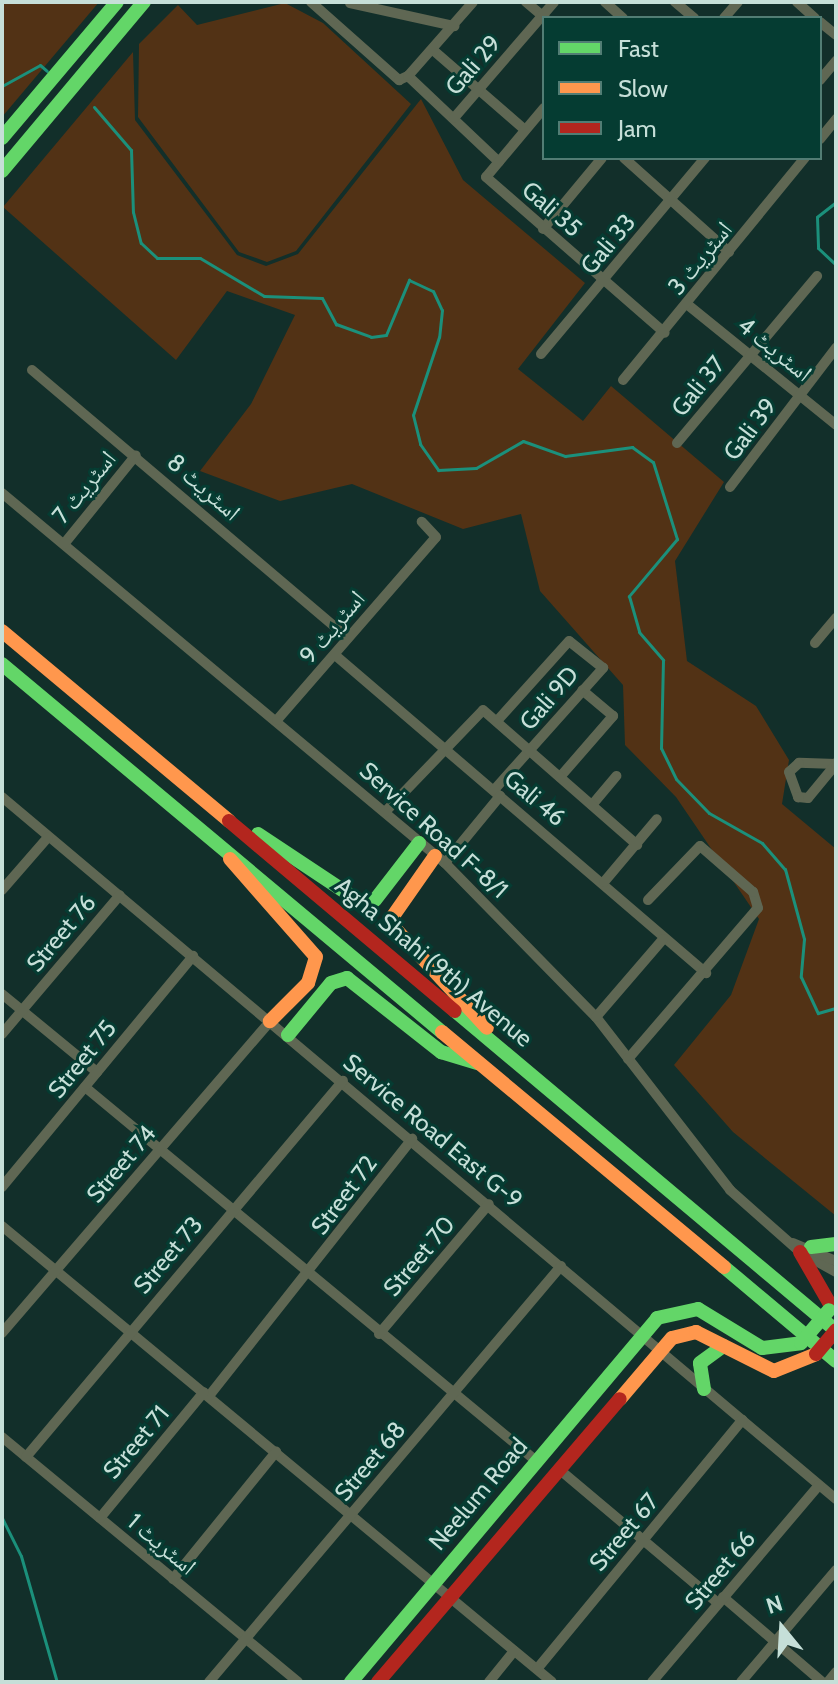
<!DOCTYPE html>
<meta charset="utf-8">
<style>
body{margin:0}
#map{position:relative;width:838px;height:1684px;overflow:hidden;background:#122f2a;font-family:Cabin,"Noto Naskh Arabic",sans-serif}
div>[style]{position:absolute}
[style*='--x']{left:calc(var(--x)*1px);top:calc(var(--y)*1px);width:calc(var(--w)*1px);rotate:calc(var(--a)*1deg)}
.green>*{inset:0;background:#523215}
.stream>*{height:3px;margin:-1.5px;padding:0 1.5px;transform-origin:1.5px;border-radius:1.5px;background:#1b907b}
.street>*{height:10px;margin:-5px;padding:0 5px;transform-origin:5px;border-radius:5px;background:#5f6753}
.fast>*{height:14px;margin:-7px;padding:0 7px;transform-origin:7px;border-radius:7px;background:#63d668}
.slow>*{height:14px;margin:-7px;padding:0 7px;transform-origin:7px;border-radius:7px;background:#ff974d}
.jam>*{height:14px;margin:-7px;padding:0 7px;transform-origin:7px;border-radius:7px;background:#b3261e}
.fast-bridge>*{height:14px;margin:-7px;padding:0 7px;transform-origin:7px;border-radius:7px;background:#63d668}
.jam-bridge>*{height:14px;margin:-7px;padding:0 7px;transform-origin:7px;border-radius:7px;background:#b3261e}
span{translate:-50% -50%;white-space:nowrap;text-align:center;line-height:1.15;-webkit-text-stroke:6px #053c32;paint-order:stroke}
.street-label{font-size:24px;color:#c6dfd8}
.frame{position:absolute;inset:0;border:4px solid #c6dfd8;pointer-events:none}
.legend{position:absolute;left:542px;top:16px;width:280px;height:144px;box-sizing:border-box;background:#053c32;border:2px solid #527d74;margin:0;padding:10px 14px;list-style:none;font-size:24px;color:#c6dfd8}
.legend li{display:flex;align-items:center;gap:16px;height:40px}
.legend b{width:40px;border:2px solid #527d74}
.north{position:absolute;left:742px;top:1588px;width:80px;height:80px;-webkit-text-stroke:6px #053c32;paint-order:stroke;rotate:342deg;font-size:22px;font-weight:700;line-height:32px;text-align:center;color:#c6dfd8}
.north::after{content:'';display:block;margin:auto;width:28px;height:36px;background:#c6dfd8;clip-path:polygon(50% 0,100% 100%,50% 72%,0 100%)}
</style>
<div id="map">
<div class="green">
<div style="clip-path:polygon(2px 2px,99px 2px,2px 117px)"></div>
<div style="clip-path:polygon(285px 3px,323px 23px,411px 104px,296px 251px,267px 262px,239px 252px,138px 117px,139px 44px,178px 5px,197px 25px)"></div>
<div style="clip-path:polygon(133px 52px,135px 120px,237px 255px,266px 266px,298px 254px,421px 99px,463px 180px,585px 283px,518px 369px,583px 421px,611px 386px,724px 482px,675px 561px,687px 661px,756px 706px,789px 760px,782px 804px,836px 849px,836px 1216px,733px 1132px,674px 1065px,731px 995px,759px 919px,676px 797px,625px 745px,623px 685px,540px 591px,521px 514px,463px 529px,352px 484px,280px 501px,200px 471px,251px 404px,295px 315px,227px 291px,176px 360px,3px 207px)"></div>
</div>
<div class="stream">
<div style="--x:2;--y:86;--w:43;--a:-28.9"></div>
<div style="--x:40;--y:65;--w:9;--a:41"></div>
<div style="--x:94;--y:107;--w:57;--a:49.3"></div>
<div style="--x:131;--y:150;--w:62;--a:88.2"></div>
<div style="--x:133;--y:212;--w:32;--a:76"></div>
<div style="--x:141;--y:243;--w:22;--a:43"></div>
<div style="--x:157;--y:258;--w:43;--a:0"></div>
<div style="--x:200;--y:258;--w:74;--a:30.7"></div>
<div style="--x:264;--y:296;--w:58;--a:2"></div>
<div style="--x:322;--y:298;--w:30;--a:62"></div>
<div style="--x:336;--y:324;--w:37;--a:20"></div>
<div style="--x:371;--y:337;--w:15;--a:-8"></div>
<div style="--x:386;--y:335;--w:60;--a:-67.3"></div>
<div style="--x:409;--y:280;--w:26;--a:25"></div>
<div style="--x:433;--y:291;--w:21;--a:65"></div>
<div style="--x:442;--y:310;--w:27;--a:96"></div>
<div style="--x:439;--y:337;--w:82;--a:108.4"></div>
<div style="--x:413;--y:415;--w:30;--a:76"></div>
<div style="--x:420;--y:444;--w:32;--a:55"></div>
<div style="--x:438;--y:470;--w:38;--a:-3"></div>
<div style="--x:476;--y:468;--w:54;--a:-29.9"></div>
<div style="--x:523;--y:441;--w:45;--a:19.7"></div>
<div style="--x:565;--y:456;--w:68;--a:-7.7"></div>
<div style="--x:632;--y:447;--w:26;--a:36"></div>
<div style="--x:653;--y:462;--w:81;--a:72.7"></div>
<div style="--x:677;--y:539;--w:75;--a:130.1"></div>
<div style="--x:629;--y:596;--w:37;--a:74"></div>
<div style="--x:639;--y:632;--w:37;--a:49"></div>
<div style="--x:663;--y:660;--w:88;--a:91.3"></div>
<div style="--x:661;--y:748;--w:34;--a:64"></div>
<div style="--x:676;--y:779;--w:47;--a:45.9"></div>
<div style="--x:709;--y:813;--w:61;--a:29.5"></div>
<div style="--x:762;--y:843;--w:35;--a:49"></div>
<div style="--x:785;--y:869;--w:73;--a:74.8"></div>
<div style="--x:804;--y:939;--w:38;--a:95"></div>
<div style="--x:801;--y:977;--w:40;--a:65"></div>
<div style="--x:818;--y:1013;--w:19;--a:-16"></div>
<div style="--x:836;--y:202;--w:24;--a:142"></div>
<div style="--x:817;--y:217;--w:31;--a:88"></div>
<div style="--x:818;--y:248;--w:25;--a:43"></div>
<div style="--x:2;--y:1518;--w:42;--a:63.4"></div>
<div style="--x:21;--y:1556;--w:131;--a:74.1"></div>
</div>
<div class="street">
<div style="--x:311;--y:2;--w:118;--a:41.6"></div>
<div style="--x:399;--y:80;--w:10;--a:-24"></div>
<div style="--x:526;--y:2;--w:25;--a:40"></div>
<div style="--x:605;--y:2;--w:24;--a:42"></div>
<div style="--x:675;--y:2;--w:25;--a:40"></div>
<div style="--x:797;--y:2;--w:24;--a:42"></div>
<div style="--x:350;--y:3;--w:107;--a:12.5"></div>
<div style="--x:724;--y:18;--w:21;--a:-49"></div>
<div style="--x:820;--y:22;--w:21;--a:39"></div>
<div style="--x:433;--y:50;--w:122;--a:41"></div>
<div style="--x:408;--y:76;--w:125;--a:43.4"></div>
<div style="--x:408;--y:76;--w:98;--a:-48.7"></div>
<div style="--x:820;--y:80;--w:25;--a:-50"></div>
<div style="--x:544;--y:108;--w:90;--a:130"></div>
<div style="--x:486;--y:177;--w:237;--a:41.1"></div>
<div style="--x:454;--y:118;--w:153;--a:-49.2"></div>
<div style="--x:820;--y:139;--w:26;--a:-51"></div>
<div style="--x:624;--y:158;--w:141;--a:41.8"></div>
<div style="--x:543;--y:229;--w:92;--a:-50.3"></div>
<div style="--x:688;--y:305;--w:191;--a:39"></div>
<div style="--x:541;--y:354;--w:256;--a:-50.1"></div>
<div style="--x:32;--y:370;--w:414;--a:40.3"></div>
<div style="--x:623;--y:380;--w:287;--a:-50.7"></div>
<div style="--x:677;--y:443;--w:218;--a:-50"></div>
<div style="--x:730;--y:487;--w:175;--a:-52.7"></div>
<div style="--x:2;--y:493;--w:577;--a:39.87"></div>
<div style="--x:445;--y:863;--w:216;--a:45.6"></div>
<div style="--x:596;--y:1017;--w:219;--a:52.2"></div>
<div style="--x:730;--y:1190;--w:94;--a:41.5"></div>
<div style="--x:800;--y:1252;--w:41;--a:29.1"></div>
<div style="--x:64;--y:544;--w:114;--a:-51"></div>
<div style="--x:815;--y:643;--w:33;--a:-50"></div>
<div style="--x:335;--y:655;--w:489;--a:40.6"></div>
<div style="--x:277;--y:720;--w:242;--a:-49"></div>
<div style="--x:436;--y:537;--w:21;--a:-133"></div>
<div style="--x:836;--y:764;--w:37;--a:-178"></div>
<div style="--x:799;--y:763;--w:13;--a:138"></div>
<div style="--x:789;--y:772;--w:27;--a:70"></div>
<div style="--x:798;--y:797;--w:10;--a:6"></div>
<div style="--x:808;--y:798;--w:44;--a:-50.5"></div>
<div style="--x:836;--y:764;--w:1;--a:-90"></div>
<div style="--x:560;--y:777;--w:81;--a:-49"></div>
<div style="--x:613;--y:716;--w:40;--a:-140"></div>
<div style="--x:494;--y:790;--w:164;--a:-48.2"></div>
<div style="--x:603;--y:668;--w:43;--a:-141.5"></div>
<div style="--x:569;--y:641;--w:108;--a:132"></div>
<div style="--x:2;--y:797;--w:1090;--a:40.09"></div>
<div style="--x:592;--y:805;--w:38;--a:-50"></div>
<div style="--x:385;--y:812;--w:141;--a:-46.1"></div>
<div style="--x:483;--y:710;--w:205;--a:41.2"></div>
<div style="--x:445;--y:863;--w:87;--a:-50.6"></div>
<div style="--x:604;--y:882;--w:82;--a:-49.9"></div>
<div style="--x:2;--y:890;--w:70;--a:-49"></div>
<div style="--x:2;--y:994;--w:123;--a:39.4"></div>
<div style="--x:596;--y:1017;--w:103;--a:-49.3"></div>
<div style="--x:2;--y:1034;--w:182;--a:-49.7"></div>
<div style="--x:628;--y:1059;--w:199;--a:-49.3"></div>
<div style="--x:758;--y:908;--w:17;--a:-107"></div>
<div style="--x:753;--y:892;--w:70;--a:-139"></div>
<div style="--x:700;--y:846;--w:75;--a:133.9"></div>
<div style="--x:85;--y:1087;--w:584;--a:39.65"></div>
<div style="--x:2;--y:1187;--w:300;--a:-50.4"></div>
<div style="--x:2;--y:1226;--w:714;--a:39.66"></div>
<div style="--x:793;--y:1243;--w:47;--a:22.7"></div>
<div style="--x:2;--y:1333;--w:411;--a:-49.3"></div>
<div style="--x:379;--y:1334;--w:170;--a:-49.8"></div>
<div style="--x:209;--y:1396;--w:328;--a:-51.7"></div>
<div style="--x:2;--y:1437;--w:384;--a:39.6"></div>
<div style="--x:26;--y:1457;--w:492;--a:-49.9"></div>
<div style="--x:560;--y:1470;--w:207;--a:40.1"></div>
<div style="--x:100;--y:1518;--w:163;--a:-50.5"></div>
<div style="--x:173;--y:1579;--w:164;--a:-51"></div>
<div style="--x:723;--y:1597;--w:130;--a:40.6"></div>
<div style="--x:537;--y:1669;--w:323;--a:-50.5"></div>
<div style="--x:209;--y:1682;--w:545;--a:-49.76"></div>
<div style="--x:489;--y:1682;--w:40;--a:-51"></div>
<div style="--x:652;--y:1682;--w:258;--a:-49.7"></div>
<div style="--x:741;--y:1682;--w:147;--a:-49.7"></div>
<div style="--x:828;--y:1682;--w:13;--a:-51"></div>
</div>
<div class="fast">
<div style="--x:2;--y:138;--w:178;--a:-49.8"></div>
<div style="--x:2;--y:171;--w:221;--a:-50"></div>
<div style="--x:2;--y:664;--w:574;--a:39.91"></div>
<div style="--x:258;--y:834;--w:125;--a:33.6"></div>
<div style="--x:362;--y:903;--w:13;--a:-13"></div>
<div style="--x:375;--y:900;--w:72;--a:-52.3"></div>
<div style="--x:455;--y:1011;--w:498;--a:40"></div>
<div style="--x:288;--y:1035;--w:67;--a:-50.4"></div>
<div style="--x:331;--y:983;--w:17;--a:-17"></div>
<div style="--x:347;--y:978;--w:120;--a:38.2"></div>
<div style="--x:441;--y:1052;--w:38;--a:17"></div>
<div style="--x:811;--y:1247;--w:25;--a:-7"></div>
<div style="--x:724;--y:1267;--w:146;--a:40"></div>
<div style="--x:704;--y:1389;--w:26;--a:-99"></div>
<div style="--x:700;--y:1363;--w:29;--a:-36"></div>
<div style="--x:351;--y:1682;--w:476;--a:-49.9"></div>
<div style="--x:657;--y:1318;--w:42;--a:-12.4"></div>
<div style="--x:698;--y:1309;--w:75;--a:31.4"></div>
<div style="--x:762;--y:1348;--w:39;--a:-7"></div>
</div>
<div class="slow">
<div style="--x:2;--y:631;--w:296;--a:39.9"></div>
<div style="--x:435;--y:856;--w:80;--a:124.9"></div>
<div style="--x:389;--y:922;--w:144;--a:47.2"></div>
<div style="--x:230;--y:859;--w:130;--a:48.7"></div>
<div style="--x:316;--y:957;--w:27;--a:107"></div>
<div style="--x:308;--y:983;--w:54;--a:135"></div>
<div style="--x:442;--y:1032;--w:367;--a:39.8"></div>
<div style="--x:620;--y:1399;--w:80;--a:-49.6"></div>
<div style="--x:672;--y:1338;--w:25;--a:-14"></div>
<div style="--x:696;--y:1332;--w:87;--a:26.6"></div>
<div style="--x:774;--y:1371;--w:45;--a:-22"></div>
</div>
<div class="jam">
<div style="--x:229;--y:821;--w:295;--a:40.1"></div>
<div style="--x:800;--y:1252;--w:62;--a:60.1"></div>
<div style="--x:378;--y:1682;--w:372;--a:-49.5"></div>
</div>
<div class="fast-bridge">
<div style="--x:801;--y:1343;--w:43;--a:-49.7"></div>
</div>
<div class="jam-bridge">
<div style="--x:816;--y:1354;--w:31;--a:-50"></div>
</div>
<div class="street-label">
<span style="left:473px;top:65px;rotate:-49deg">Gali 29</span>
<span style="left:552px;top:209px;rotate:41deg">Gali 35</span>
<span style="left:608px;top:244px;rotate:-50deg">Gali 33</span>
<span style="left:700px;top:258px;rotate:-51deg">اسٹریٹ 3</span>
<span style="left:775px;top:349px;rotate:39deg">اسٹریٹ 4</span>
<span style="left:698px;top:386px;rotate:-51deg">Gali 37</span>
<span style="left:750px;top:429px;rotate:-53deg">Gali 39</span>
<span style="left:84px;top:487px;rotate:-51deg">اسٹریٹ 7</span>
<span style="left:204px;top:487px;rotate:41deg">اسٹریٹ 8</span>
<span style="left:332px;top:627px;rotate:-50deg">اسٹریٹ 9</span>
<span style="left:549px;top:698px;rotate:-49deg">Gali 9D</span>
<span style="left:535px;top:798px;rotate:40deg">Gali 46</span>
<span style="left:434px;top:830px;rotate:42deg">Service Road F-8/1</span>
<span style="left:61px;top:933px;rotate:-50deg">Street 76</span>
<span style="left:434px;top:962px;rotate:40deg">Agha Shahi (9th) Avenue</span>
<span style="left:82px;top:1059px;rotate:-51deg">Street 75</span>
<span style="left:433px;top:1131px;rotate:40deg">Service Road East G-9</span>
<span style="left:121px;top:1164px;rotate:-50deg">Street 74</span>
<span style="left:344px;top:1195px;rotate:-53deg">Street 72</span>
<span style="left:168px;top:1255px;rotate:-50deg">Street 73</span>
<span style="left:419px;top:1256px;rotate:-50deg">Street 70</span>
<span style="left:136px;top:1442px;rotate:-50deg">Street 71</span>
<span style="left:370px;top:1461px;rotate:-50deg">Street 68</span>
<span style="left:478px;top:1494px;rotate:-50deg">Neelum Road</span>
<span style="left:624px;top:1532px;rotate:-50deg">Street 67</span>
<span style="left:162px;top:1544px;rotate:40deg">اسٹریٹ 1</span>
<span style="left:720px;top:1570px;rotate:-50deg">Street 66</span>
</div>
<div class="frame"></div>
<ul class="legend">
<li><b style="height:10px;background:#63d668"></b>Fast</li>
<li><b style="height:10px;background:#ff974d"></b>Slow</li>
<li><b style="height:10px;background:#b3261e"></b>Jam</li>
</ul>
<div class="north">N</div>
</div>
